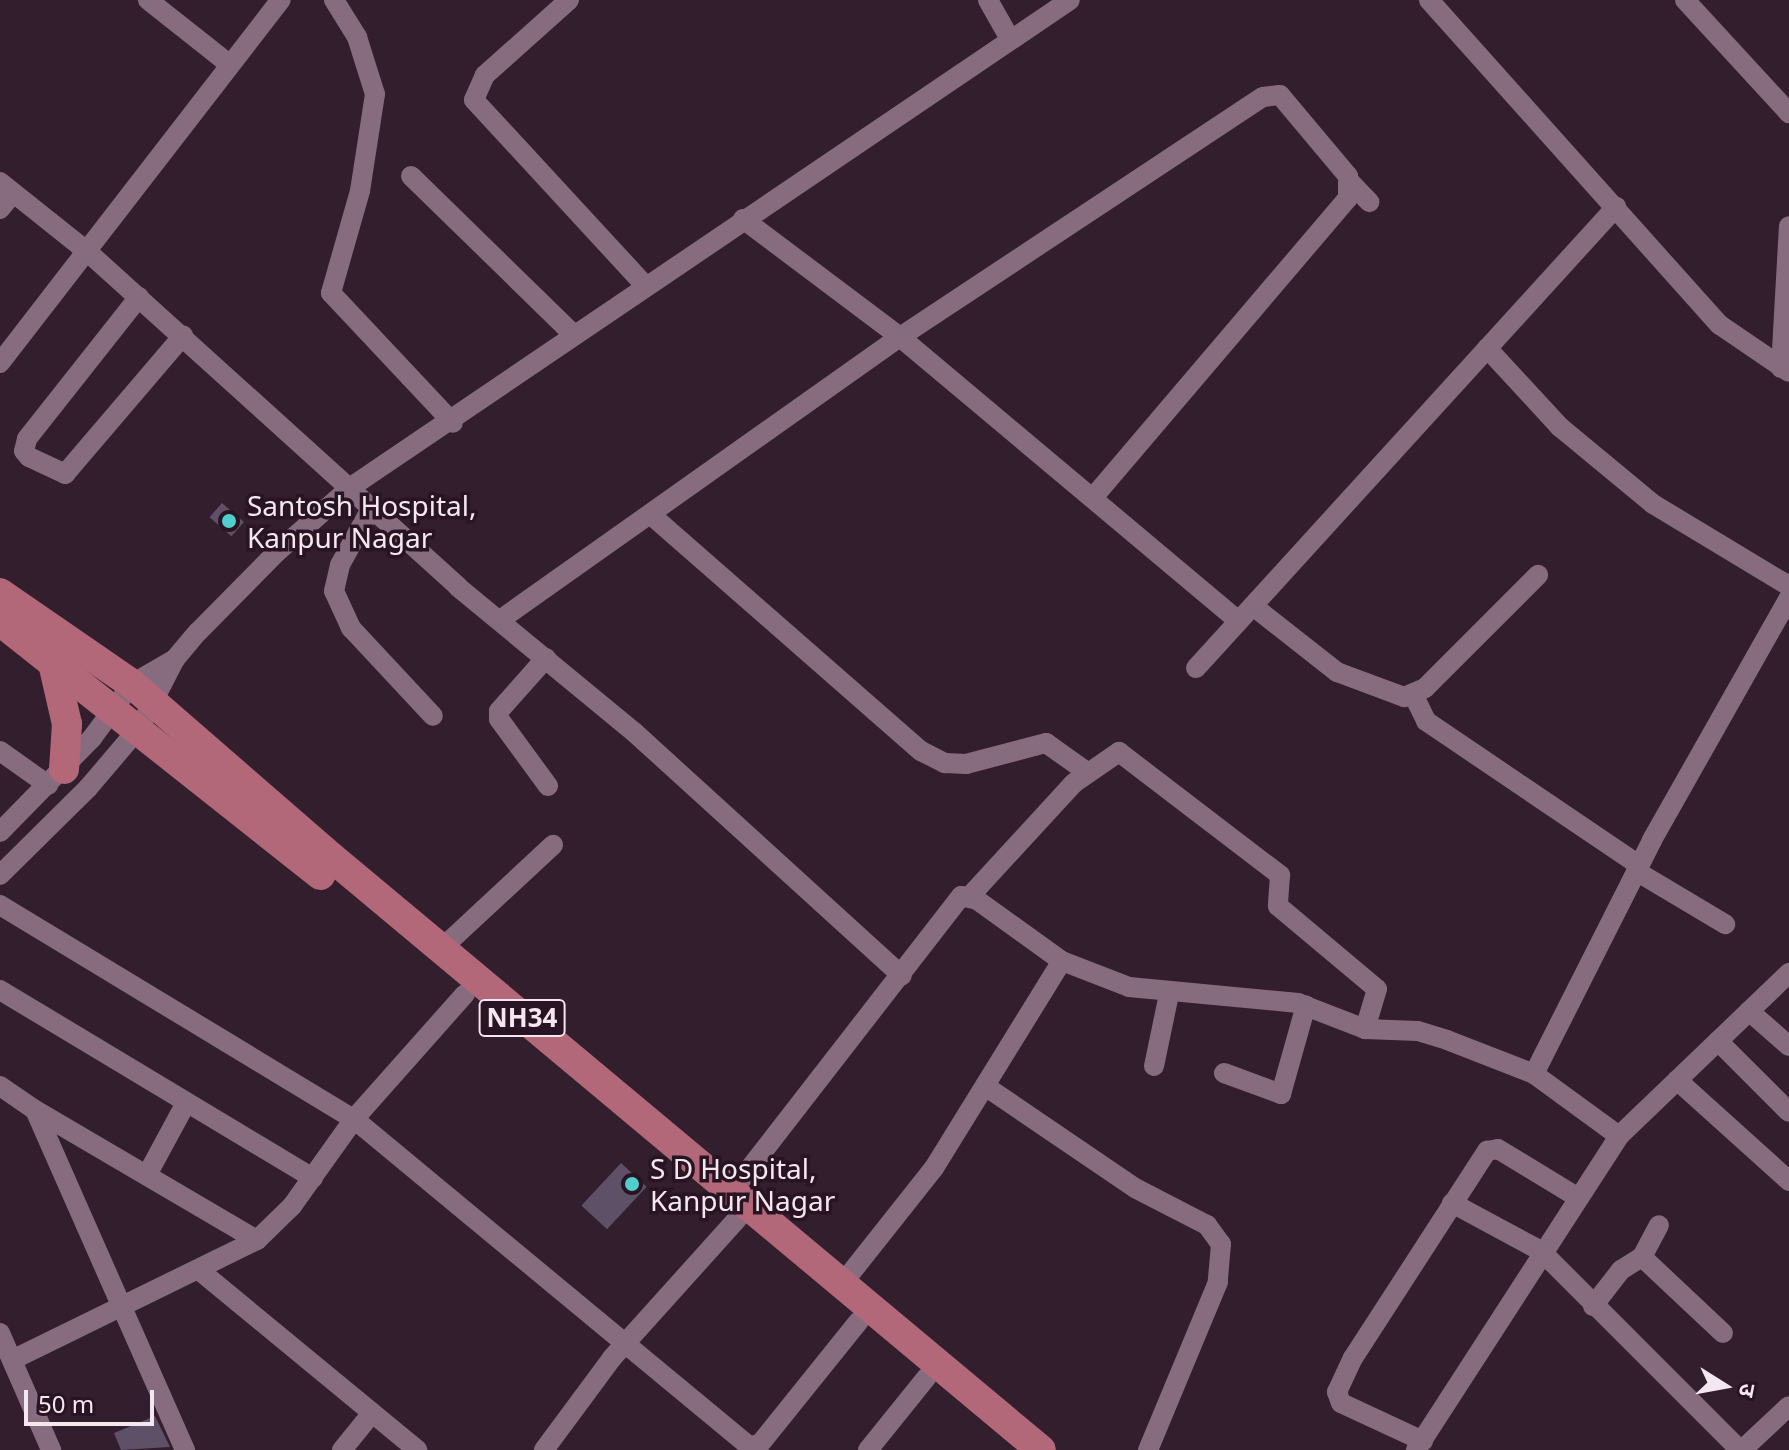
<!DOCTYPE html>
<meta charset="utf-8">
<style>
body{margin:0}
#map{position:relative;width:1789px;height:1450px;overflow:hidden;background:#331e2d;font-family:"Noto Sans","Noto Sans Devanagari",sans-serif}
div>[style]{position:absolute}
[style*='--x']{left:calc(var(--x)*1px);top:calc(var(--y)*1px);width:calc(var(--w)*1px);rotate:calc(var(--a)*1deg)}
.building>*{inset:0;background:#5d5067;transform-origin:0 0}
.minor>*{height:20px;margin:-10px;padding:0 10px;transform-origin:10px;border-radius:10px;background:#866c7e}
.highway>*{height:30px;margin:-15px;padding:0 15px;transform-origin:15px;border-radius:15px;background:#b26878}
.dots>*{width:22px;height:22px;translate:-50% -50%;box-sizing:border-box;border:4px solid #291423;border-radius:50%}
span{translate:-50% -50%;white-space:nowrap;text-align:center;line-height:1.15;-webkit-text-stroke:7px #291423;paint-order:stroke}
.shield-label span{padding:2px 6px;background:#291423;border:2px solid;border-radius:6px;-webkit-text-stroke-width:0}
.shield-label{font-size:26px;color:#f5e7f0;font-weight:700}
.poi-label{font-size:28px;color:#f5e7f0}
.left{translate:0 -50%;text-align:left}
.north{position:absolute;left:1685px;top:1346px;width:80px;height:80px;-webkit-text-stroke:6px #291423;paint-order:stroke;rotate:101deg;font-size:22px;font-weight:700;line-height:32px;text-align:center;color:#f5e7f0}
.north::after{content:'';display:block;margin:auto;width:28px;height:36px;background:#f5e7f0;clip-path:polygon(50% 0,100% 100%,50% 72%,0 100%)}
.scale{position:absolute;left:24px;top:1390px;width:130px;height:36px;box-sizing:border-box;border:4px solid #f5e7f0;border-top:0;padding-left:10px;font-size:24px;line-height:28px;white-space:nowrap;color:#f5e7f0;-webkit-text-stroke:6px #291423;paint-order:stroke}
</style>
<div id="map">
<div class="building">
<div style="left:222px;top:503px;width:29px;height:19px;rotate:41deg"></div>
<div style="left:621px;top:1163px;width:35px;height:58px;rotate:43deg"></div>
<div style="clip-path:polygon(155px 1416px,170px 1447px,121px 1450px,114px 1433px)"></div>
</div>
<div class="minor">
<div style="--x:148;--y:0;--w:103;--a:38.3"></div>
<div style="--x:334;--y:0;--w:44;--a:58.1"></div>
<div style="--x:357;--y:37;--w:60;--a:72.5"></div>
<div style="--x:375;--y:94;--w:98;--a:98.8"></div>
<div style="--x:360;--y:191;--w:106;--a:105.9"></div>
<div style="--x:331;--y:293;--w:178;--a:46.8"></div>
<div style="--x:569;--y:0;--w:113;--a:138.2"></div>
<div style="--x:485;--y:75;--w:27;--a:114"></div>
<div style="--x:474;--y:100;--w:252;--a:47.3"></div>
<div style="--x:988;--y:0;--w:45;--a:60.6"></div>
<div style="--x:1429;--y:0;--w:436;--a:48.2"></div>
<div style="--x:1720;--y:325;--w:83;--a:34.3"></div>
<div style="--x:1685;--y:0;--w:154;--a:47.4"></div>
<div style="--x:411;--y:176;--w:228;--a:44.3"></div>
<div style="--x:0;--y:182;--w:114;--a:38.6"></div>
<div style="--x:89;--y:253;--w:498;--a:42.1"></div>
<div style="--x:458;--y:587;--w:228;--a:39.5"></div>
<div style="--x:634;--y:732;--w:362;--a:42.3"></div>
<div style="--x:1350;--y:182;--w:28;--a:46"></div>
<div style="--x:0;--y:209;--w:21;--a:-51"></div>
<div style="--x:743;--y:219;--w:196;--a:36.9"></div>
<div style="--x:900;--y:337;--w:442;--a:40"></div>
<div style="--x:139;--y:297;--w:181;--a:128.3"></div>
<div style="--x:27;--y:439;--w:12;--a:104"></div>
<div style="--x:24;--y:451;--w:8;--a:50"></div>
<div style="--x:29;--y:457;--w:40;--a:25"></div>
<div style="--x:65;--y:474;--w:182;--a:-49.5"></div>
<div style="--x:1487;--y:348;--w:108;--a:47.3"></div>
<div style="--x:1560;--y:427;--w:121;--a:39.6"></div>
<div style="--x:1653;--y:504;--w:159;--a:31.1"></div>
<div style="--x:0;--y:363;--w:459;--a:-52.3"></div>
<div style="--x:1781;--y:368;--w:142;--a:-86.8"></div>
<div style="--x:372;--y:507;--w:66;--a:118.9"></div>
<div style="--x:340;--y:565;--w:27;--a:103"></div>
<div style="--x:334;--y:591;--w:41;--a:65.3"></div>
<div style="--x:351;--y:628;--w:120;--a:47"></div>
<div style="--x:650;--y:514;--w:360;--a:41.2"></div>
<div style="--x:921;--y:751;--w:27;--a:27"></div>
<div style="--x:945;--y:763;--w:21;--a:3"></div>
<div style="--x:966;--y:764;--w:83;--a:-14.7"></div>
<div style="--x:1046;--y:743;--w:50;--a:35.3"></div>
<div style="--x:1253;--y:606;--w:107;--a:38.2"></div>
<div style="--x:1337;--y:672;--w:72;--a:20.5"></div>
<div style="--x:1404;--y:697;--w:23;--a:-23"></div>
<div style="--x:1425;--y:688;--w:160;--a:-45"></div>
<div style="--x:500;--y:620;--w:490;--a:-35.3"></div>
<div style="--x:900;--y:337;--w:435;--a:-33.5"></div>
<div style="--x:1263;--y:97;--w:17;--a:-7"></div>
<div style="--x:1280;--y:95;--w:106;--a:50"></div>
<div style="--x:1348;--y:176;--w:22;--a:90"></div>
<div style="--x:1348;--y:198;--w:392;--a:130.4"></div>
<div style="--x:546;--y:658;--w:71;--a:131.6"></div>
<div style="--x:499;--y:711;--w:8;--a:90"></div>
<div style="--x:499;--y:719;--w:83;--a:53.8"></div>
<div style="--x:1196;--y:668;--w:624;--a:-47.66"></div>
<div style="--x:1414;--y:696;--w:28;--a:64"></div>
<div style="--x:1426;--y:721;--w:257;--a:34.1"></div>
<div style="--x:0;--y:751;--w:59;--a:35.3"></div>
<div style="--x:0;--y:832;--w:132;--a:-45.6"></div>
<div style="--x:92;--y:738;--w:67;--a:-53.5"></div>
<div style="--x:132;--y:684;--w:50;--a:-30.2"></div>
<div style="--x:1636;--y:871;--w:104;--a:30.8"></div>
<div style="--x:0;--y:875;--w:124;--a:-44.7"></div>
<div style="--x:88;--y:788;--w:80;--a:-49.6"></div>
<div style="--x:140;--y:727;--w:76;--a:-62.8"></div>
<div style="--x:175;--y:659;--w:35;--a:-50"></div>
<div style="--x:198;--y:632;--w:112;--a:-45.4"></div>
<div style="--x:277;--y:552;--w:98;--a:-41.3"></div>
<div style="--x:351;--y:487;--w:868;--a:-34.11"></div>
<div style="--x:970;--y:896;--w:154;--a:-47.4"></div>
<div style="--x:1074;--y:783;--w:55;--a:-34.6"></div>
<div style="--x:1119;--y:752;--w:203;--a:37.4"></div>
<div style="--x:1280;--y:875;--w:31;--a:94"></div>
<div style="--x:1278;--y:906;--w:129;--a:40"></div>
<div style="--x:1377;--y:989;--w:42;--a:106.7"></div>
<div style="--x:0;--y:905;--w:414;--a:31.2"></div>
<div style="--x:354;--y:1119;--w:513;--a:39.62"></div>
<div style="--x:749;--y:1446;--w:11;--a:-10"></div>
<div style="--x:760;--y:1444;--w:158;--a:-51.2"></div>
<div style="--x:441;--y:949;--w:153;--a:-42.9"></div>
<div style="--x:0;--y:990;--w:365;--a:31"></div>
<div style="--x:1749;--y:1011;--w:53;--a:41.2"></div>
<div style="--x:1718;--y:1041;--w:100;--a:45"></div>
<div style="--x:1154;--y:1066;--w:74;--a:-78.2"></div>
<div style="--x:1224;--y:1073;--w:61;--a:20.2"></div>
<div style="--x:1281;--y:1094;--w:92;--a:-74.3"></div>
<div style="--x:1534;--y:1074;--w:262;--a:-63.2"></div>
<div style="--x:1652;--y:840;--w:278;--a:-60.5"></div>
<div style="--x:1677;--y:1080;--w:151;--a:42"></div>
<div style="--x:0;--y:1086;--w:42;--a:34.4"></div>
<div style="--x:35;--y:1110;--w:372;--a:66.2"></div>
<div style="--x:985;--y:1086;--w:181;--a:34.2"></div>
<div style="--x:1135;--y:1188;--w:81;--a:27.2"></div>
<div style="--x:1207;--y:1225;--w:24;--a:54"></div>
<div style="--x:1221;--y:1244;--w:38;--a:95"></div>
<div style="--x:1218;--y:1282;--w:182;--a:112.6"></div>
<div style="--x:35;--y:1110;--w:257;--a:30.4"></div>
<div style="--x:147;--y:1175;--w:82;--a:-61.6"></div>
<div style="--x:733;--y:1190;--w:372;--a:-52.2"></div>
<div style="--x:961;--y:896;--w:16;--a:14"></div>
<div style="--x:977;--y:900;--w:105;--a:35.7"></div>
<div style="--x:1062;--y:961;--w:72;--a:21.2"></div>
<div style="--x:1129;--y:987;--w:170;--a:5.4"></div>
<div style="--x:1298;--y:1003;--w:72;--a:21.2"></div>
<div style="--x:1365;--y:1029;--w:53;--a:2.2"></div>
<div style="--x:1418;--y:1031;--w:30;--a:17"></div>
<div style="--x:1447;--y:1040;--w:93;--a:21.3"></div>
<div style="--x:1534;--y:1074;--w:105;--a:36.1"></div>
<div style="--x:1452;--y:1203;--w:101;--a:28.3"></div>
<div style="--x:1541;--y:1251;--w:281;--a:45"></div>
<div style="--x:1642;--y:1257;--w:111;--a:43.2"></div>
<div style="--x:199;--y:1270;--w:283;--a:39.5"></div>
<div style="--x:842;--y:1284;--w:148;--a:-51.6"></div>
<div style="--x:934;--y:1168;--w:243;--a:-58.3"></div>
<div style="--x:1593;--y:1306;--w:46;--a:-52.1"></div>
<div style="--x:1621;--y:1270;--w:25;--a:-32"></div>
<div style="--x:1642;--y:1257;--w:36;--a:-62"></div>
<div style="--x:0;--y:1333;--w:128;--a:66.4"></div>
<div style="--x:12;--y:1360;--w:273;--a:-26.1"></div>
<div style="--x:257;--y:1240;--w:49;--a:-44.2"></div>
<div style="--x:292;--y:1206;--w:107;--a:-54.5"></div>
<div style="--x:354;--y:1119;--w:167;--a:-48.4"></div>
<div style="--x:1423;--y:1441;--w:90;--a:-155.1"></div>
<div style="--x:1341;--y:1403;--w:12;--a:-110"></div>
<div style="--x:1337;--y:1392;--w:38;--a:-65"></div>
<div style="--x:1353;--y:1358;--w:247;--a:-57.1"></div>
<div style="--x:1487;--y:1151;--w:11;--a:-10"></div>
<div style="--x:1498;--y:1149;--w:92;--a:31.3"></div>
<div style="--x:342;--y:1450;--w:48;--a:-51"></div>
<div style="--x:544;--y:1450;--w:114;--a:-53.5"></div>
<div style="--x:612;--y:1358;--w:187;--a:-48"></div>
<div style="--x:868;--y:1450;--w:94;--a:-51.1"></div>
<div style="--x:1416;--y:1450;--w:374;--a:-57.1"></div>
<div style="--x:1619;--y:1136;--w:236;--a:-43.8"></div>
<div style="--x:1742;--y:1450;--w:64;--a:-43.1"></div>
</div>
<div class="highway">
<div style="--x:0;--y:593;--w:160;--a:34.6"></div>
<div style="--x:132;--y:684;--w:254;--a:41"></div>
<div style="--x:324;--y:851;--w:934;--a:39.88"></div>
<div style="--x:0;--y:621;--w:409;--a:38.4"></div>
<div style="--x:52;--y:659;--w:67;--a:77"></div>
<div style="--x:67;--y:724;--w:45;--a:93.8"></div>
</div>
<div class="dots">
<div style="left:229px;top:521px;background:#52cdce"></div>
<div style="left:632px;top:1184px;background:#52cdce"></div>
</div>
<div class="shield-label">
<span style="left:522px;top:1018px">NH34</span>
</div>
<div class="poi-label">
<span class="left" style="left:247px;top:521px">Santosh Hospital,<br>Kanpur Nagar</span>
<span class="left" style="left:650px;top:1184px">S D Hospital,<br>Kanpur Nagar</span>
</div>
<div class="north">उ</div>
<div class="scale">50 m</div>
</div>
